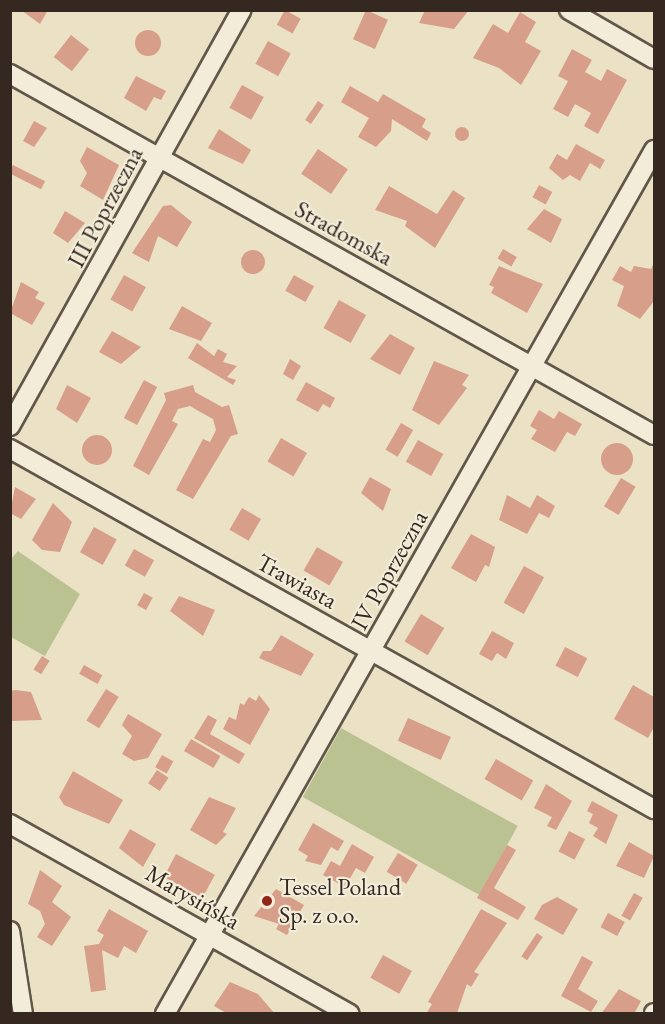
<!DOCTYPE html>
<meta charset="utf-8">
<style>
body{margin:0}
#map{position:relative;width:665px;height:1024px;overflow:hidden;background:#ebe2c5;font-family:"EB Garamond",serif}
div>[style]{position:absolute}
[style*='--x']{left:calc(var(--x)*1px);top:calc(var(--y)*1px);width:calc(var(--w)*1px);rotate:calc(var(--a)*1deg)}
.green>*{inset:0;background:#bbc292;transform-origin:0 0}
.building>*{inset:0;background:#d79e8a;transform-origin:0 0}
.round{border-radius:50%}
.roads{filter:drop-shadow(2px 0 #62564a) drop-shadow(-2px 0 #62564a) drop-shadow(0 2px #62564a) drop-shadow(0 -2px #62564a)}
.street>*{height:18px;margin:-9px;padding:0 9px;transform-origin:9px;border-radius:9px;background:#f2ecd9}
.dots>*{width:16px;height:16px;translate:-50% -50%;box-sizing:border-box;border:3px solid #f2ecd9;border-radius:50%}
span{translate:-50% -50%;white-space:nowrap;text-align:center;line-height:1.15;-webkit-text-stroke:4.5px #f2ecd9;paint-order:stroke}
.street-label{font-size:24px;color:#342821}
.poi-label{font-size:24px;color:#342821}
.left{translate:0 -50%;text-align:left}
.frame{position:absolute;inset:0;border:12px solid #342821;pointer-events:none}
</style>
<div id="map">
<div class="green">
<div style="clip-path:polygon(18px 551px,80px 594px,45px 656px,11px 637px,11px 559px)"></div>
<div style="left:341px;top:728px;width:202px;height:79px;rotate:29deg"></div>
</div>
<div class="building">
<div style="clip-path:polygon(21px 10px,48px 10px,40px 24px)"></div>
<div style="left:285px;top:10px;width:18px;height:17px;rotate:29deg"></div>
<div style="left:366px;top:10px;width:24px;height:32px;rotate:24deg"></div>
<div style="clip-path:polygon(425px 10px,469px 10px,454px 29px,419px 23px)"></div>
<div style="clip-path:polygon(520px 12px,536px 22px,525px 42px,541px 51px,521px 85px,499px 68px,473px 58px,493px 24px,508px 33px)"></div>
<div class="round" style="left:135px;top:30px;width:26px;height:26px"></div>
<div style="left:71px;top:35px;width:23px;height:28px;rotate:38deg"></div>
<div style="left:268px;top:41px;width:26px;height:26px;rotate:29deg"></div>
<div style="clip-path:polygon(572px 49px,592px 60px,585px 72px,601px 81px,607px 69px,627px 80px,598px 134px,584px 126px,591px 113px,575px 104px,568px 117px,553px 109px,568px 81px,558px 76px)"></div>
<div style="clip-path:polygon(136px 76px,166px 91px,161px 100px,154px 97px,146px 111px,124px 98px)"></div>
<div style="left:242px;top:85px;width:25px;height:26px;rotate:29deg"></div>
<div style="clip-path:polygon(350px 86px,378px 102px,383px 94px,426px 119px,422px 127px,431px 133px,427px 141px,392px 119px,391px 131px,376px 147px,358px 137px,369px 118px,341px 102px)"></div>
<div style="left:318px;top:101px;width:7px;height:23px;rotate:34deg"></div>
<div style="clip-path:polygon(34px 121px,47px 128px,34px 147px,23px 141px)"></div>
<div class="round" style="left:455px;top:127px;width:14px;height:14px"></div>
<div style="clip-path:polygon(219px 129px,251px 150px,243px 164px,208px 148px)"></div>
<div style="clip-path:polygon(576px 144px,605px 160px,600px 169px,590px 163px,580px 181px,570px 175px,563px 180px,549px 168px,557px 154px,567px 160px)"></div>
<div style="clip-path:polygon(87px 147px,119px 165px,103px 200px,80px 186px,87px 173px,80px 161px)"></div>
<div style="left:318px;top:149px;width:36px;height:30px;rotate:34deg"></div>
<div style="left:13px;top:165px;width:36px;height:9px;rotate:27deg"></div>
<div style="left:539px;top:185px;width:15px;height:14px;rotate:28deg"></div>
<div style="clip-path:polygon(389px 186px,437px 214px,453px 190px,465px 198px,435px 248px,405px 226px,407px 221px,375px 210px)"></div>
<div style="clip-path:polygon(171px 205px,192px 222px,177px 247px,158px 236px,149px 262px,132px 253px,163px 206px)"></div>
<div style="clip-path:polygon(544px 209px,562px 219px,551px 243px,527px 229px)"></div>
<div style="clip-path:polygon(65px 211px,85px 223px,68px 243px,53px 233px)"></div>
<div style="left:503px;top:249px;width:16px;height:11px;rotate:30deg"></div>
<div class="round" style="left:241px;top:250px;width:24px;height:24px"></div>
<div style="clip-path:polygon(654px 263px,654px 301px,640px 319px,617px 306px,624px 286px,612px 280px,620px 266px,631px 272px,634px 266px,651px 269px)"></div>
<div style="clip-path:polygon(499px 266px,543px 284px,527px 313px,491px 293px,494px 287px,489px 285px)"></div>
<div style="left:124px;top:275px;width:25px;height:28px;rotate:29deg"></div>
<div style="left:294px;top:275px;width:23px;height:18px;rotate:29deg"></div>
<div style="clip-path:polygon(21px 282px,39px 292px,35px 298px,45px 303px,32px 325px,10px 313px)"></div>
<div style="left:339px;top:300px;width:31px;height:32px;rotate:29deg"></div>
<div style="clip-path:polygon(182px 306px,212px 323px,201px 341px,169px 329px)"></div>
<div style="clip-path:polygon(112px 331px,141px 347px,121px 364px,99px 352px)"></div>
<div style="clip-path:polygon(390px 334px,415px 348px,400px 375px,370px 359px)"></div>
<div style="clip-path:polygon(197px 343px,214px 356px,218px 349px,227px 354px,223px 362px,237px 366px,227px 377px,236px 380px,233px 385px,188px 358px)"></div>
<div style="clip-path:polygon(290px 359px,301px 366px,293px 380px,283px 374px)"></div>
<div style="clip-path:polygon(434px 361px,469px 375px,462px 385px,467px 388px,439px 425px,412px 410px)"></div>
<div style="left:144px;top:380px;width:15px;height:43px;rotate:28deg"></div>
<div style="clip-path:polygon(306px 382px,335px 398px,330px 408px,323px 404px,318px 412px,296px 400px)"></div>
<div style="clip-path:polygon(67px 385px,91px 398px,77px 423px,56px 409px)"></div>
<div style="clip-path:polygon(193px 385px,195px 392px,222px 407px,229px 405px,238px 434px,231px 436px,193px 499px,176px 490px,203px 439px,210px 442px,216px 430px,213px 419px,202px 413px,190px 406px,178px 409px,172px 421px,178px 424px,149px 475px,133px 466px,166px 400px,164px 393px)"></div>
<div style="clip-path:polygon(539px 410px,554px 419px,559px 411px,582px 424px,575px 436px,567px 432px,555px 452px,531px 439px,537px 430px,530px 426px)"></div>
<div style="left:401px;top:423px;width:14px;height:31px;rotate:30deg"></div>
<div class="round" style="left:82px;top:435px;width:30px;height:30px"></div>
<div style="left:281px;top:438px;width:30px;height:27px;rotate:30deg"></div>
<div style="left:418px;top:440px;width:29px;height:25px;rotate:29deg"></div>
<div class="round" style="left:601px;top:443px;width:32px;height:32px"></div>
<div style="clip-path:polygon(370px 477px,391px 489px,383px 511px,361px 493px)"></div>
<div style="left:621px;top:478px;width:17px;height:33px;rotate:31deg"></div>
<div style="clip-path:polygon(15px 487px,36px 499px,21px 519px,10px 513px)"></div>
<div style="clip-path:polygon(507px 495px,530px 508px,537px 495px,555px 506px,549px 518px,539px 513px,527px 534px,499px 520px)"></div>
<div style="clip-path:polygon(53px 503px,72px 522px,60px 552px,42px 550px,32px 540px)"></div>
<div style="left:242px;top:508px;width:22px;height:25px;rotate:30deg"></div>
<div style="left:94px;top:527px;width:26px;height:29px;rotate:29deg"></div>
<div style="clip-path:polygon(471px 534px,495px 547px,489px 567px,485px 565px,476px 582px,451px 568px)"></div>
<div style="left:317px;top:547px;width:30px;height:27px;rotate:30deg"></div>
<div style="left:134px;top:549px;width:23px;height:19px;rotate:29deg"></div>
<div style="left:524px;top:566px;width:23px;height:42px;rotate:29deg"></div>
<div style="left:144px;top:593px;width:10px;height:14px;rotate:29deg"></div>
<div style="clip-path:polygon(179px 596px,215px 610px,203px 636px,170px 611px)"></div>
<div style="left:421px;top:614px;width:27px;height:32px;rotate:31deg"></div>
<div style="clip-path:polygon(492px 631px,514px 643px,506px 659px,497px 653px,492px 661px,479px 654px)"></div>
<div style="clip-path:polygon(281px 635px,314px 654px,301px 676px,259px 658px,263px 651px,271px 651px)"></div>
<div style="left:565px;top:647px;width:25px;height:21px;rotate:27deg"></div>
<div style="left:42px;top:656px;width:9px;height:16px;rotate:32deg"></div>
<div style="left:84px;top:665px;width:21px;height:10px;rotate:29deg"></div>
<div style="clip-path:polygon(633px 685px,654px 697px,654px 727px,648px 738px,614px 719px)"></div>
<div style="left:106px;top:689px;width:15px;height:37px;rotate:32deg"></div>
<div style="clip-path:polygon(15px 690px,31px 692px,42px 720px,10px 721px,10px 691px)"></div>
<div style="clip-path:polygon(259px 695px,270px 709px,250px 745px,223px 729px,229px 717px,236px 720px,240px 703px,244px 705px,249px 697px,256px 701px)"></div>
<div style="clip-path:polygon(128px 714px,162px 734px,148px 758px,134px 761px,122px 754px,132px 736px,122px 725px)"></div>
<div style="clip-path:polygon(208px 715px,217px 720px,210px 734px,245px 754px,239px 764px,194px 738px)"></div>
<div style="left:408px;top:718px;width:47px;height:25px;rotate:24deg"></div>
<div style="left:191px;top:739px;width:34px;height:14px;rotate:30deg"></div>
<div style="left:162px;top:755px;width:13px;height:14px;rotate:29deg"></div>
<div style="left:496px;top:759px;width:43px;height:23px;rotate:30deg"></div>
<div style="left:157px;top:770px;width:14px;height:16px;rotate:34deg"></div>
<div style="clip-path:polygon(73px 771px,123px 800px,109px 824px,64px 805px,59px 797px)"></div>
<div style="clip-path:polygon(546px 784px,572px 801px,556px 830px,547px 826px,552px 817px,534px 808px)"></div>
<div style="clip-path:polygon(209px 797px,236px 808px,223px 832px,227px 834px,216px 845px,190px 830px)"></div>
<div style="clip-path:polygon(592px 801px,618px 815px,606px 844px,593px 836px,598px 828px,589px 823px,593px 814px,587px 811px)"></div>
<div style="clip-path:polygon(313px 823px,344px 841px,338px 851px,331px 847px,321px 865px,305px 861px,308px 856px,298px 850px)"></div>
<div style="clip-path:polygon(130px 829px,156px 844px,143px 867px,119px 848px)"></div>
<div style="left:569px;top:831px;width:18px;height:23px;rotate:27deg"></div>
<div style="clip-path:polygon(629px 842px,654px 856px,644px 878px,616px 866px)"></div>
<div style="clip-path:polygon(352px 844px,374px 857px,365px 873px,356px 868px,345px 887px,323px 875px,331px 861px,340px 866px)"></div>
<div style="clip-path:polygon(507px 845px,516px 850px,494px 888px,526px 907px,518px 920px,477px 898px)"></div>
<div style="left:398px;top:853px;width:23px;height:22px;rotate:31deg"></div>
<div style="left:176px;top:854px;width:44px;height:26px;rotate:28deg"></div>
<div style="clip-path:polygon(40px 870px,62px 886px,52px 902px,71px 917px,52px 946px,37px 937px,45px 924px,40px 911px,28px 904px)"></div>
<div style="clip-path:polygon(276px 889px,304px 905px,287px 935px,276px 929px,279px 924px,254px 916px)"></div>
<div style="left:634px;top:893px;width:10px;height:26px;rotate:29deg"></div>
<div style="clip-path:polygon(557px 897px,578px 909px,563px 935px,534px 919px,542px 905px)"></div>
<div style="clip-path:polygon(109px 909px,148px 931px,136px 953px,124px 946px,118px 958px,102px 950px,106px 990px,91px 992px,84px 946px,99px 944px,104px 935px,97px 931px)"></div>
<div style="clip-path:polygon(481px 909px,507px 923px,474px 972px,479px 974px,471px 987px,467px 984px,457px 1013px,426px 1014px,432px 1004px,428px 1002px)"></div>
<div style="left:608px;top:913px;width:19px;height:16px;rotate:28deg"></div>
<div style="left:537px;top:933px;width:7px;height:28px;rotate:34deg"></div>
<div style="left:383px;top:955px;width:33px;height:26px;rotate:29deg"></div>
<div style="clip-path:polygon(582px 956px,593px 962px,578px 989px,598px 1001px,591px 1012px,561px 996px)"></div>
<div style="clip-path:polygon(230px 982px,258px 994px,275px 1014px,228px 1014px,214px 1006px)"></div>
<div style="clip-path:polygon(619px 989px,641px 1001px,634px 1014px,601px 1014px)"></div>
</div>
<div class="roads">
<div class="street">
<div style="--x:569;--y:10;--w:98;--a:30"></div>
<div style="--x:10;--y:74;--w:738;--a:29.27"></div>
<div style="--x:10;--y:426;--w:476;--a:-60.9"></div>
<div style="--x:10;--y:449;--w:738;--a:29.21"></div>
<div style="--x:10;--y:824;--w:389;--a:29.2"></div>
<div style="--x:10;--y:931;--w:84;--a:81.1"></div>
<div style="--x:165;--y:1014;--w:993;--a:-60.49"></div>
<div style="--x:654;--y:1014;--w:1;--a:-90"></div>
</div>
</div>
<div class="dots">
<div style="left:267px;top:901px;background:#8f2418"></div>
</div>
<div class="street-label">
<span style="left:105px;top:207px;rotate:-62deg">III Poprzeczna</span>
<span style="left:344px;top:233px;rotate:29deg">Stradomska</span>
<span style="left:389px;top:570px;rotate:-61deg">IV Poprzeczna</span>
<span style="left:297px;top:581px;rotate:29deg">Trawiasta</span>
<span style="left:193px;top:897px;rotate:30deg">Marysińska</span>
</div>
<div class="poi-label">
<span class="left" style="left:279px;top:901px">Tessel Poland<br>Sp. z o.o.</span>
</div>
<div class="frame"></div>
</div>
